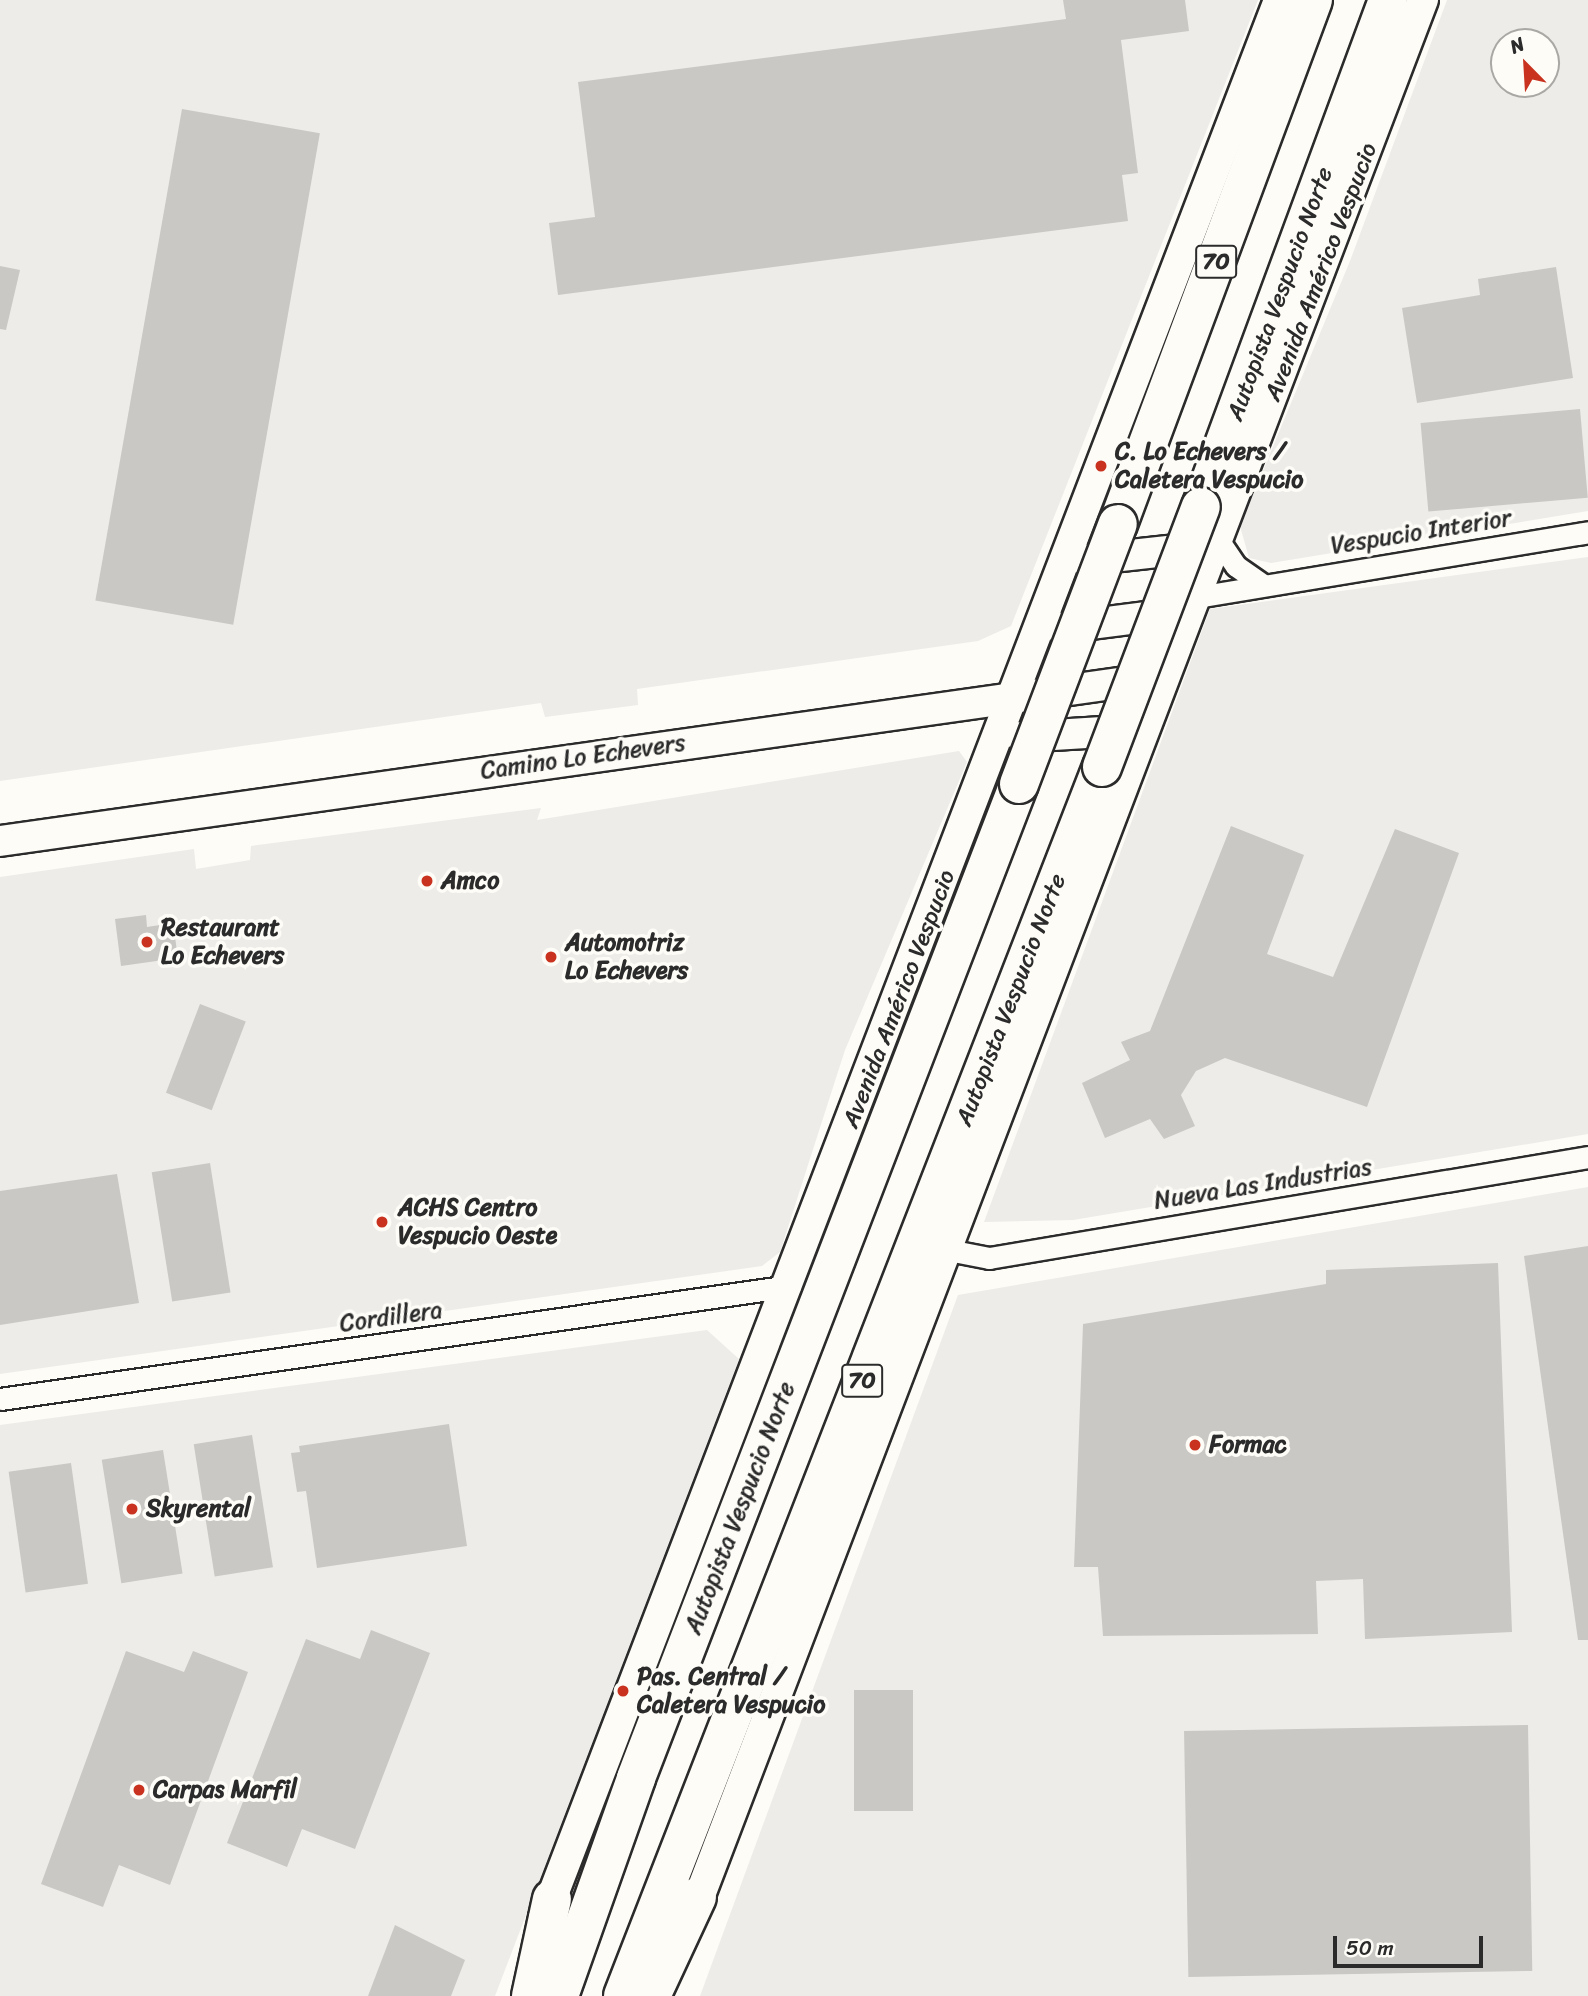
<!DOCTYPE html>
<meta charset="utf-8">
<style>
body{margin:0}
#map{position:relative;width:1588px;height:1996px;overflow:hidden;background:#fdfcf7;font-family:Sriracha,sans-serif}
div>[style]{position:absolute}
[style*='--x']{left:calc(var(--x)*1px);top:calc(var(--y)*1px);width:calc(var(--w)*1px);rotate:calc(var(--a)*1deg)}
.built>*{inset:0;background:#edece8}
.building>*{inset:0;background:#c9c8c4;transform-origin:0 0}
.roads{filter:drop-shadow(2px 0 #2b2b2b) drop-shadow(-2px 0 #2b2b2b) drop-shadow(0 2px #2b2b2b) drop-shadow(0 -2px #2b2b2b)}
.minor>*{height:21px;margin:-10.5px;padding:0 10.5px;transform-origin:10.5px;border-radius:10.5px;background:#fdfcf7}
.secondary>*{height:30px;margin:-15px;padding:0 15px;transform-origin:15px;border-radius:15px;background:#fdfcf7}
.motorway>*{height:38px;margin:-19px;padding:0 19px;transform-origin:19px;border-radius:19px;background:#fdfcf7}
.bridges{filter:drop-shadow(2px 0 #2b2b2b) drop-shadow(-2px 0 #2b2b2b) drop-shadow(0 2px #2b2b2b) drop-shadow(0 -2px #2b2b2b)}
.motorway-bridge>*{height:38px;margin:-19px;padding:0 19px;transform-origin:19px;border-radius:19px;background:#fdfcf7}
.dots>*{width:19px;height:19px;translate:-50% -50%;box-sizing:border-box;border:4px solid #fdfcf7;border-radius:50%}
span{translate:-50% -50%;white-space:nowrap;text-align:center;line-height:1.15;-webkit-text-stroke:7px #fdfcf7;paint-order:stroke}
.shield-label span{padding:2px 5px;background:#fdfcf7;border:2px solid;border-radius:5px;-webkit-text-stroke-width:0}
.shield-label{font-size:23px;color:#2b2b2b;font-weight:700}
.street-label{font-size:24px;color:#2b2b2b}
.poi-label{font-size:24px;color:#2b2b2b;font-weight:700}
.left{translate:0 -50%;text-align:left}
.north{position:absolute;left:1490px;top:28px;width:70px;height:70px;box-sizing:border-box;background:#fdfcf7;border:2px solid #a9a8a5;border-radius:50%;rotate:336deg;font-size:19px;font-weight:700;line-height:28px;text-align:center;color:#2b2b2b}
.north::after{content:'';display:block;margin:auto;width:24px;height:32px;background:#c8321e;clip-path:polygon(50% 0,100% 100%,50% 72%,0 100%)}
.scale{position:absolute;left:1333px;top:1936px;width:150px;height:32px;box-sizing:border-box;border:4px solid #2b2b2b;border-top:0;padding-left:9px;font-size:21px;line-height:24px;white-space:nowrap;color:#2b2b2b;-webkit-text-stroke:5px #fdfcf7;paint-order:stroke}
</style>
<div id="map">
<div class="built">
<div style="clip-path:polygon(0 0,1258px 0,1011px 626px,978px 641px,637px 689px,638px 705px,545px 717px,541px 703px,0 781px)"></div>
<div style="clip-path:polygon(evenodd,1447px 0,1588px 0,1588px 511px,1271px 563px,1249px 558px,1240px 526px,1350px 261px,1447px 0,1504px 42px,1546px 42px,1546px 84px,1504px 84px,1504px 42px)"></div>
<div style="clip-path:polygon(1588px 557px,1588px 1134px,1073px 1220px,984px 1222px,1210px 609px)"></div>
<div style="clip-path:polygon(959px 751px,967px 762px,845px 1050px,780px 1252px,762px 1266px,0 1374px,0 877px,194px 849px,196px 869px,250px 860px,251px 846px,541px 808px,537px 820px)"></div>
<div style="clip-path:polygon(1588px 1187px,1588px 1996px,700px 1996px,958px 1295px)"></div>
<div style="clip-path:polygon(707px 1330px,739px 1359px,495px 1996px,0 1996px,0 1425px)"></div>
</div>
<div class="building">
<div style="clip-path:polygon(1063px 0,1185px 0,1189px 31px,1121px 40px,1138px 173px,1122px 175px,1128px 221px,558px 295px,549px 223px,595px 217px,578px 82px,1066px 19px)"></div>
<div style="left:182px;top:109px;width:140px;height:499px;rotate:10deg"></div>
<div style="clip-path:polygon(0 266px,20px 270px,6px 330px,0 329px)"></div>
<div style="clip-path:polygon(1556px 267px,1573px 378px,1417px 403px,1402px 308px,1480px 295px,1478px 279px)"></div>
<div style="left:1580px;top:409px;width:89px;height:160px;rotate:85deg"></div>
<div style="clip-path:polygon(1231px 826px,1304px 855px,1267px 954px,1333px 977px,1395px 829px,1459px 853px,1367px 1107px,1225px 1058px,1196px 1071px,1181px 1095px,1195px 1126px,1164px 1139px,1150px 1119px,1105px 1138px,1082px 1083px,1130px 1060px,1121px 1042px,1150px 1031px)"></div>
<div style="clip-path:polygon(146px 915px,147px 927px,173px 923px,178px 958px,121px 966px,115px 919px)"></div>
<div style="left:200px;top:1004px;width:49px;height:95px;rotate:21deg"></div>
<div style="left:210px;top:1163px;width:131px;height:59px;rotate:81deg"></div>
<div style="clip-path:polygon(117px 1174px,139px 1303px,0 1325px,0 1191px)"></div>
<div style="clip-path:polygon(1588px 1246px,1588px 1640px,1578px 1640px,1524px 1256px)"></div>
<div style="clip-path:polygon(1498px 1263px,1512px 1632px,1365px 1639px,1363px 1579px,1316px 1581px,1318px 1634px,1103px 1636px,1098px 1567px,1074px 1567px,1083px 1324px,1326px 1284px,1326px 1270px)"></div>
<div style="clip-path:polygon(449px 1424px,467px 1546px,317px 1568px,306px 1491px,297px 1492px,291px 1453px,300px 1452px,299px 1446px)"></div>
<div style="left:252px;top:1435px;width:134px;height:59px;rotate:81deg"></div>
<div style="left:163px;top:1450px;width:125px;height:62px;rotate:81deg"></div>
<div style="left:71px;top:1463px;width:122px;height:63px;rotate:82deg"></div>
<div style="clip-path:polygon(371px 1630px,430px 1653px,355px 1849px,302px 1829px,287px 1867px,227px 1843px,306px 1639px,360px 1659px)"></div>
<div style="clip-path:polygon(126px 1651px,184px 1672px,193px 1651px,248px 1672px,170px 1885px,119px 1865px,103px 1907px,41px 1884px)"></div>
<div style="left:854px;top:1690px;width:59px;height:121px"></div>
<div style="left:1528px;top:1725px;width:246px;height:344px;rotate:89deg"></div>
<div style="clip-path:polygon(395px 1925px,465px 1960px,451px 1996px,368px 1996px)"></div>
</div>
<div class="roads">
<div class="minor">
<div style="--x:1219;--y:541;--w:30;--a:56"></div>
<div style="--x:1236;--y:566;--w:32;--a:35"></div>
<div style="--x:1197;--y:597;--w:396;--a:-9.4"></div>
<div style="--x:948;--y:1250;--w:42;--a:11"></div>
<div style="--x:989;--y:1258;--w:607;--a:-9.57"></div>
<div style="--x:0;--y:1399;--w:798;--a:-8.14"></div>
</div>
<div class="secondary">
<div style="--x:1085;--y:560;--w:118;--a:-6.3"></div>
<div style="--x:1060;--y:628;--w:118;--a:-7.3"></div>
<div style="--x:1021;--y:737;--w:114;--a:-3.5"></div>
<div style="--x:0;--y:841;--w:1165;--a:-8.04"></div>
<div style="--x:692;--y:1916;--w:2051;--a:-69.12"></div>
<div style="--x:544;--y:1918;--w:2054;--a:-69.03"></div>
</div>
<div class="motorway">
<div style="--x:1201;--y:507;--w:540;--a:-69.75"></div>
<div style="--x:1118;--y:524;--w:559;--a:-69.59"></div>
<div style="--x:531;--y:1996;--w:99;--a:-77.8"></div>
<div style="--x:559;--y:1996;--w:231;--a:-70.5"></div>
<div style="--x:636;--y:1778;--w:1065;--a:-68.93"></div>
<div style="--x:623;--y:1996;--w:1319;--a:-68.71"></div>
<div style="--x:651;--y:1996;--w:109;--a:-65.1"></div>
</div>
</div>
<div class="bridges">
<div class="motorway-bridge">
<div style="--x:1102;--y:767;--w:278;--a:-69.2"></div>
<div style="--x:1019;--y:784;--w:278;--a:-69.2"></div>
</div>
</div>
<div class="dots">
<div style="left:1101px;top:466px;background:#c8321e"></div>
<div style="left:427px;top:881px;background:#c8321e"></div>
<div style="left:147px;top:942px;background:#c8321e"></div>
<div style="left:551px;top:957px;background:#c8321e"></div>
<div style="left:382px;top:1222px;background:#c8321e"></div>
<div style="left:1195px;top:1445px;background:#c8321e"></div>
<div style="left:132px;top:1509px;background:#c8321e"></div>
<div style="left:623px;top:1691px;background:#c8321e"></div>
<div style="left:139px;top:1790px;background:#c8321e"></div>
</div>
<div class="shield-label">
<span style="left:1216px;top:262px">70</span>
<span style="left:862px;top:1381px">70</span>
</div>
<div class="street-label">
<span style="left:1321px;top:272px;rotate:-69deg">Avenida Américo Vespucio</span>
<span style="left:1280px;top:294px;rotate:-70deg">Autopista Vespucio Norte</span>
<span style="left:1421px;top:532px;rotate:-9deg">Vespucio Interior</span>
<span style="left:583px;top:757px;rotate:-8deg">Camino Lo Echevers</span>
<span style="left:899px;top:999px;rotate:-69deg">Avenida Américo Vespucio</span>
<span style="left:1011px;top:1000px;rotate:-69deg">Autopista Vespucio Norte</span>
<span style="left:1263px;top:1184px;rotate:-9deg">Nueva Las Industrias</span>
<span style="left:391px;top:1317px;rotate:-8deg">Cordillera</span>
<span style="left:740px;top:1508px;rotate:-69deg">Autopista Vespucio Norte</span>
</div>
<div class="poi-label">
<span class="left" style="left:1115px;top:466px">C. Lo Echevers /<br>Caletera Vespucio</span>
<span class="left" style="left:441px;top:881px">Amco</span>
<span class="left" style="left:161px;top:942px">Restaurant<br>Lo Echevers</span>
<span class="left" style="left:565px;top:957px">Automotriz<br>Lo Echevers</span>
<span class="left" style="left:398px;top:1222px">ACHS Centro<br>Vespucio Oeste</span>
<span class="left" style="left:1209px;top:1445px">Formac</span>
<span class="left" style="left:146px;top:1509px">Skyrental</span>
<span class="left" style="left:637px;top:1691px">Pas. Central /<br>Caletera Vespucio</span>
<span class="left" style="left:153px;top:1790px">Carpas Marfil</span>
</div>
<div class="north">N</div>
<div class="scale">50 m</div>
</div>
